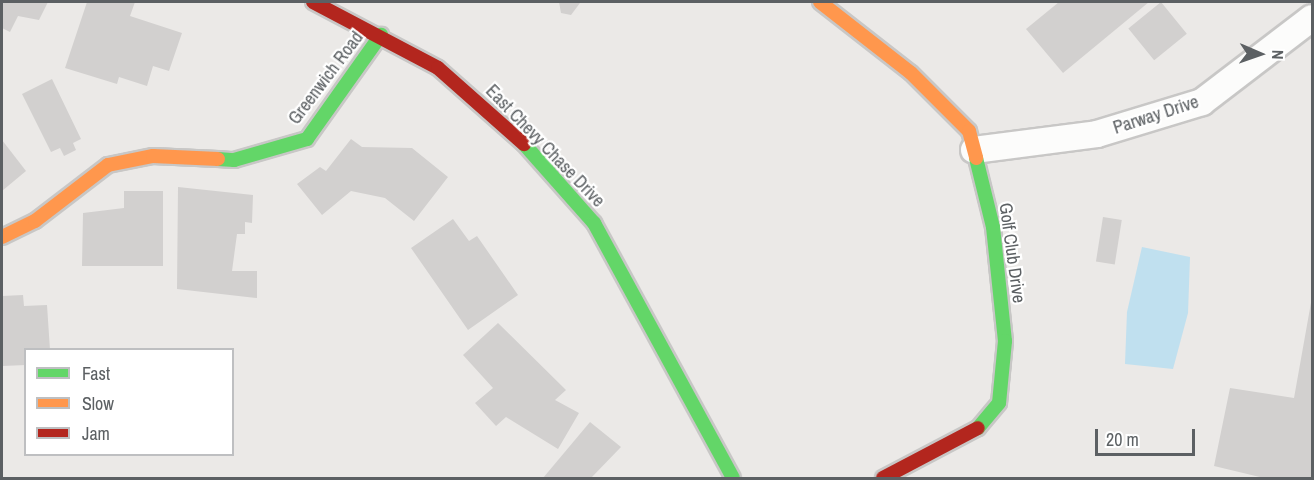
<!DOCTYPE html>
<style>
body{margin:0}
#map{position:relative;width:1314px;height:480px;overflow:hidden;background:#ebe9e7;font-family:"Archivo Narrow",sans-serif}
div>[style]{position:absolute}
[style*='--x']{left:calc(var(--x)*1px);top:calc(var(--y)*1px);width:calc(var(--w)*1px);rotate:calc(var(--a)*1deg)}
.water>*{inset:0;background:#c0e0ef}
.building>*{inset:0;background:#d2d0cf;transform-origin:0 0}
.roads{filter:drop-shadow(2px 0 #c8c7c6) drop-shadow(-2px 0 #c8c7c6) drop-shadow(0 2px #c8c7c6) drop-shadow(0 -2px #c8c7c6)}
.street>*{height:26px;margin:-13px;padding:0 13px;transform-origin:13px;border-radius:13px;background:#fcfcfb}
.fast>*{height:14px;margin:-7px;padding:0 7px;transform-origin:7px;border-radius:7px;background:#63d668}
.slow>*{height:14px;margin:-7px;padding:0 7px;transform-origin:7px;border-radius:7px;background:#ff974d}
.jam>*{height:14px;margin:-7px;padding:0 7px;transform-origin:7px;border-radius:7px;background:#b3261e}
span{translate:-50% -50%;white-space:nowrap;text-align:center;line-height:1.15;-webkit-text-stroke:4.5px #fff;paint-order:stroke}
.street-label{font-size:18px;color:#5c6063}
.frame{position:absolute;inset:0;border:3px solid #5c6063;pointer-events:none}
.legend{position:absolute;left:24px;top:348px;width:210px;height:108px;box-sizing:border-box;background:#fff;border:2px solid #bebfc1;margin:0;padding:8px 10px;list-style:none;font-size:18px;color:#5c6063}
.legend li{display:flex;align-items:center;gap:12px;height:30px}
.legend b{width:30px;border:2px solid #bebfc1}
.north{position:absolute;left:1230px;top:24px;width:60px;height:60px;-webkit-text-stroke:4px #fff;paint-order:stroke;rotate:92deg;font-size:16px;font-weight:700;line-height:24px;text-align:center;color:#5c6063}
.north::after{content:'';display:block;margin:auto;width:21px;height:27px;background:#5c6063;clip-path:polygon(50% 0,100% 100%,50% 72%,0 100%)}
.scale{position:absolute;left:1095px;top:429px;width:100px;height:27px;box-sizing:border-box;border:3px solid #5c6063;border-top:0;padding-left:8px;font-size:18px;line-height:21px;white-space:nowrap;color:#5c6063;-webkit-text-stroke:4px #fff;paint-order:stroke}
</style>
<div id="map">
<div class="water">
<div style="clip-path:polygon(1142px 247px,1190px 257px,1188px 313px,1173px 369px,1125px 364px,1127px 312px)"></div>
</div>
<div class="building">
<div style="clip-path:polygon(2px 2px,48px 2px,39px 20px,18px 16px,10px 32px,2px 28px)"></div>
<div style="clip-path:polygon(87px 2px,135px 2px,130px 16px,182px 33px,169px 71px,153px 66px,147px 86px,119px 77px,117px 84px,65px 68px)"></div>
<div style="clip-path:polygon(559px 2px,579px 2px,580px 3px,571px 15px,561px 13px)"></div>
<div style="clip-path:polygon(1059px 2px,1149px 2px,1063px 73px,1026px 29px)"></div>
<div style="left:1161px;top:2px;width:41px;height:42px;rotate:51deg"></div>
<div style="clip-path:polygon(52px 79px,81px 139px,73px 143px,76px 150px,64px 156px,60px 148px,51px 152px,22px 94px)"></div>
<div style="clip-path:polygon(351px 139px,362px 147px,412px 148px,448px 177px,414px 221px,385px 198px,351px 191px,322px 215px,297px 184px,320px 167px,326px 171px)"></div>
<div style="clip-path:polygon(2px 140px,26px 171px,2px 191px)"></div>
<div style="clip-path:polygon(178px 187px,253px 195px,252px 223px,245px 222px,245px 234px,237px 234px,232px 271px,257px 271px,257px 298px,177px 289px)"></div>
<div style="clip-path:polygon(124px 191px,163px 191px,163px 266px,82px 266px,83px 213px,124px 208px)"></div>
<div style="left:1103px;top:217px;width:19px;height:45px;rotate:9deg"></div>
<div style="clip-path:polygon(453px 219px,469px 241px,477px 236px,518px 295px,468px 330px,411px 248px)"></div>
<div style="clip-path:polygon(23px 295px,24px 306px,47px 305px,50px 350px,26px 350px,26px 365px,2px 366px,2px 296px)"></div>
<div style="clip-path:polygon(1312px 297px,1312px 478px,1264px 478px,1214px 466px,1230px 388px,1294px 398px)"></div>
<div style="clip-path:polygon(498px 323px,566px 390px,555px 400px,579px 413px,558px 449px,506px 417px,496px 426px,475px 403px,493px 388px,463px 355px)"></div>
<div style="clip-path:polygon(590px 422px,621px 447px,591px 478px,543px 478px)"></div>
</div>
<div class="roads">
<div class="street">
<div style="--x:974;--y:150;--w:124;--a:-7.4"></div>
<div style="--x:1097;--y:134;--w:110;--a:-16.9"></div>
<div style="--x:1202;--y:102;--w:138;--a:-37.4"></div>
</div>
<div class="fast">
<div style="--x:524;--y:144;--w:106;--a:48.5"></div>
<div style="--x:594;--y:223;--w:290;--a:61.4"></div>
<div style="--x:976;--y:158;--w:71;--a:76.2"></div>
<div style="--x:993;--y:227;--w:115;--a:84"></div>
<div style="--x:1005;--y:341;--w:62;--a:95.5"></div>
<div style="--x:999;--y:403;--w:33;--a:130"></div>
<div style="--x:218;--y:159;--w:16;--a:4"></div>
<div style="--x:234;--y:160;--w:76;--a:-16"></div>
<div style="--x:307;--y:139;--w:128;--a:-54.6"></div>
</div>
<div class="slow">
<div style="--x:820;--y:2;--w:115;--a:38"></div>
<div style="--x:911;--y:73;--w:82;--a:45"></div>
<div style="--x:969;--y:131;--w:28;--a:75"></div>
<div style="--x:2;--y:237;--w:37;--a:-26"></div>
<div style="--x:35;--y:221;--w:92;--a:-37.5"></div>
<div style="--x:108;--y:165;--w:46;--a:-11.3"></div>
<div style="--x:153;--y:156;--w:65;--a:2.6"></div>
</div>
<div class="jam">
<div style="--x:313;--y:2;--w:141;--a:27.8"></div>
<div style="--x:438;--y:68;--w:115;--a:41.5"></div>
<div style="--x:883;--y:478;--w:107;--a:-27.8"></div>
</div>
</div>
<div class="street-label">
<span style="left:326px;top:78px;rotate:-53deg">Greenwich Road</span>
<span style="left:1156px;top:115px;rotate:-18deg">Parway Drive</span>
<span style="left:545px;top:146px;rotate:46deg">East Chevy Chase Drive</span>
<span style="left:1012px;top:253px;rotate:82deg">Golf Club Drive</span>
</div>
<div class="frame"></div>
<ul class="legend">
<li><b style="height:8px;background:#63d668"></b>Fast</li>
<li><b style="height:8px;background:#ff974d"></b>Slow</li>
<li><b style="height:8px;background:#b3261e"></b>Jam</li>
</ul>
<div class="north">N</div>
<div class="scale">20 m</div>
</div>
